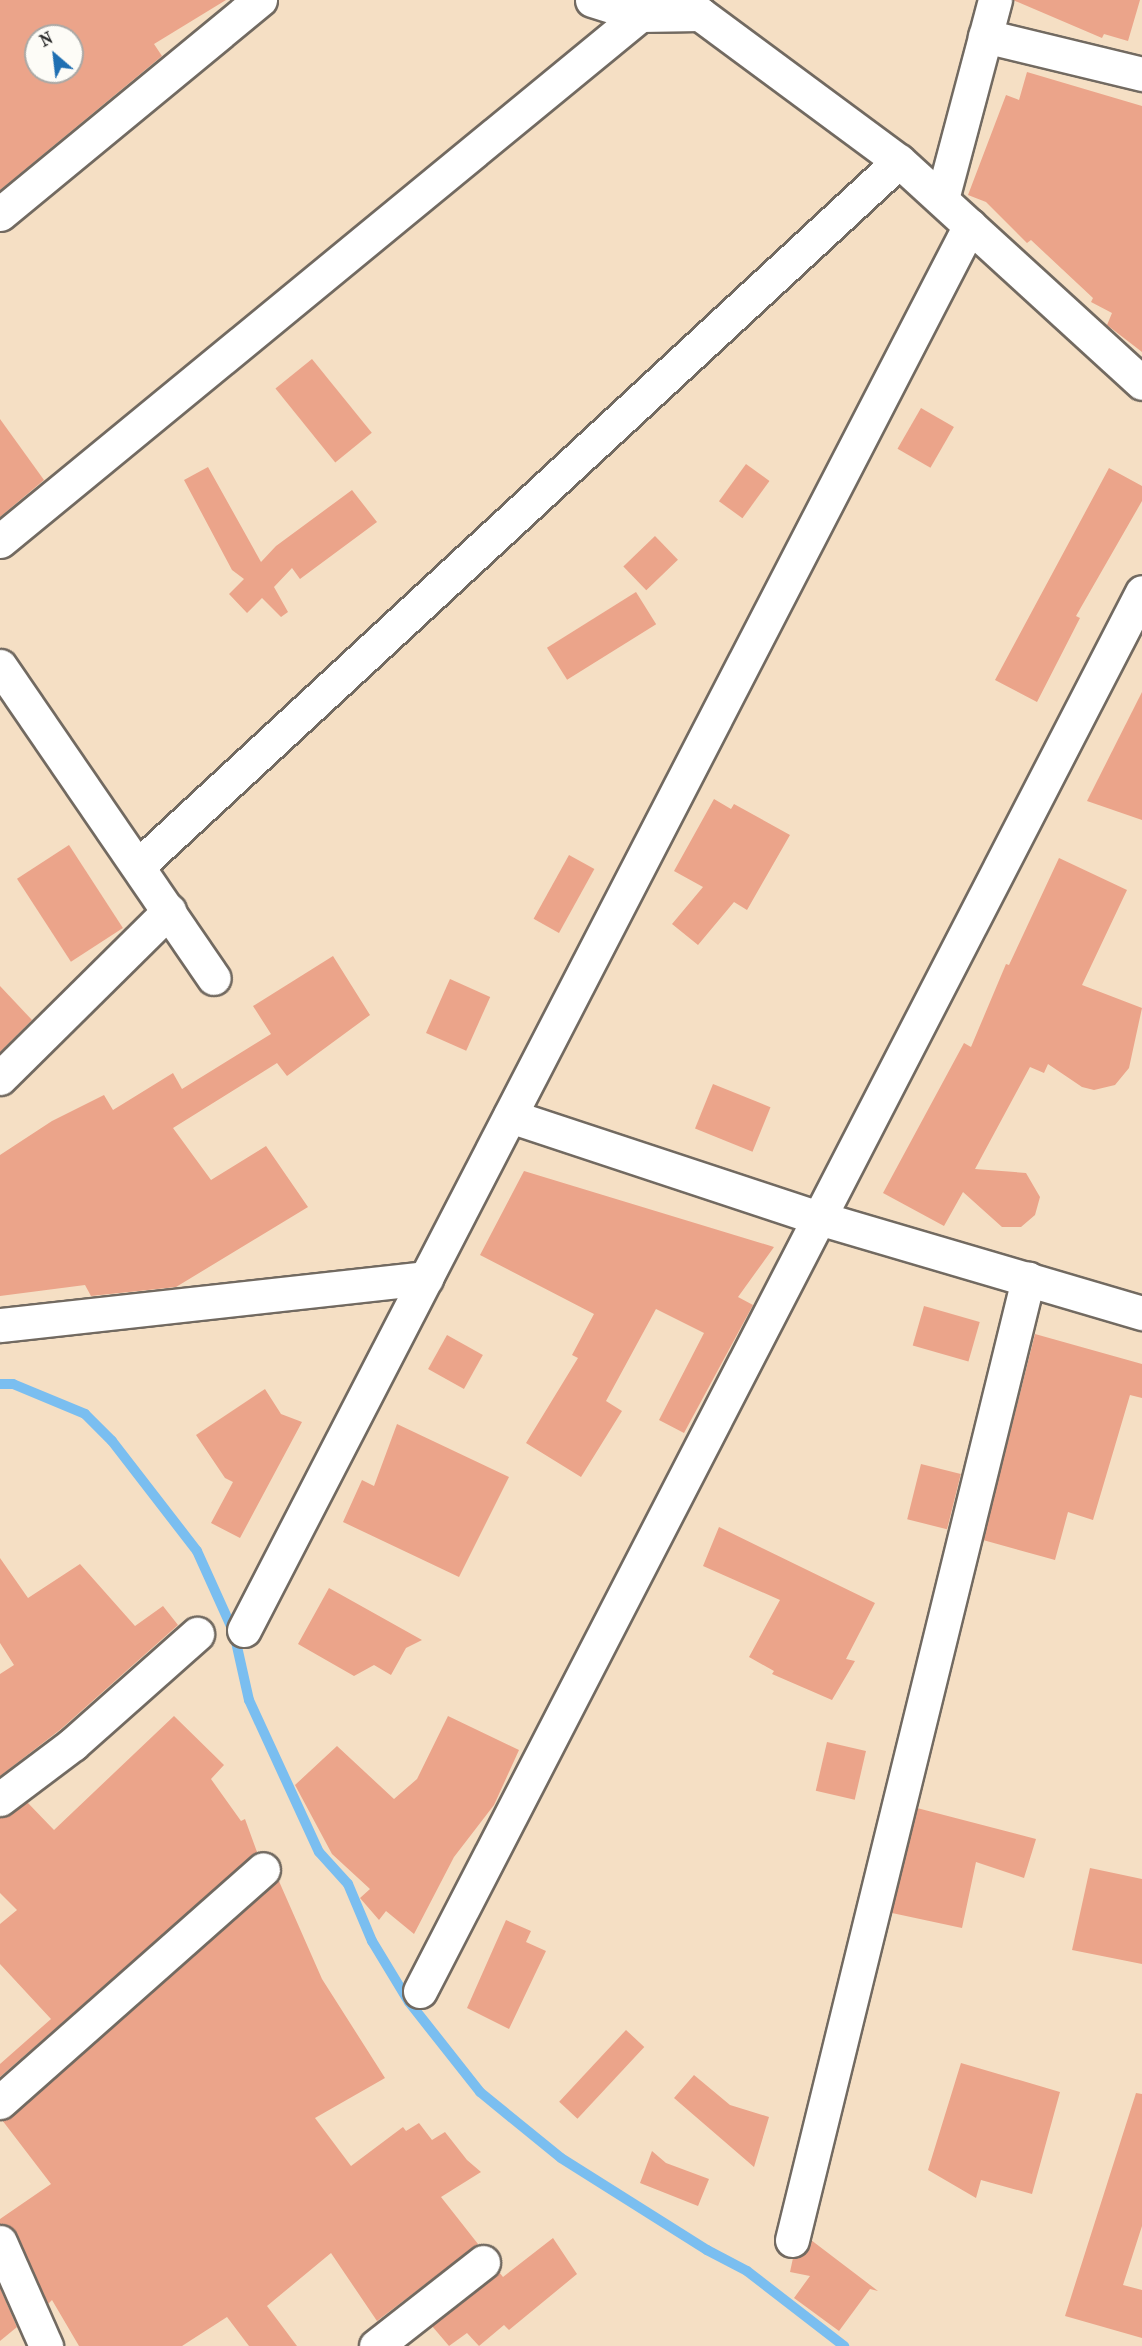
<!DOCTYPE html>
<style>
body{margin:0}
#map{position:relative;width:1142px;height:2346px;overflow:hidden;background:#f5dfc4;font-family:"IM FELL French Canon",serif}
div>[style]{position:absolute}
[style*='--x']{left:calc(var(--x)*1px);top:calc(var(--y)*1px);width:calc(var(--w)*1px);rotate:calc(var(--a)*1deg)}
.stream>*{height:10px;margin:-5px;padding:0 5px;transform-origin:5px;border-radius:5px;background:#7abef0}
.building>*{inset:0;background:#eba48a;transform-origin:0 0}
.roads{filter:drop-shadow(2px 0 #726a61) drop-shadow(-2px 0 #726a61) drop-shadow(0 2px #726a61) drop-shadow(0 -2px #726a61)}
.minor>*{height:33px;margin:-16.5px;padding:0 16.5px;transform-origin:16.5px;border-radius:16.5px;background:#fff}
span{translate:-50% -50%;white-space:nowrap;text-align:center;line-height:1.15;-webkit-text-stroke:4.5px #fdfcf7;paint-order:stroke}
.north{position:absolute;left:24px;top:24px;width:60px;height:60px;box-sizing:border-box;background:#fdfcf7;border:2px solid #a9a8a5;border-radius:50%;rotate:332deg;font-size:16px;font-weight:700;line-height:24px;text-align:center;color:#2b2b2b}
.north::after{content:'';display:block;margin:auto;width:21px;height:27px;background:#1f6fb2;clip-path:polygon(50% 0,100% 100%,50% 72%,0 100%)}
</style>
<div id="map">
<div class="stream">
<div style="--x:0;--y:1384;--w:13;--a:0"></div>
<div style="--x:13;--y:1384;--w:78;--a:22.6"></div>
<div style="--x:85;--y:1414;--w:38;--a:45"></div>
<div style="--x:112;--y:1441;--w:139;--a:52.3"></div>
<div style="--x:197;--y:1551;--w:90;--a:65.7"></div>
<div style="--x:234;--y:1633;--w:69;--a:77.4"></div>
<div style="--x:249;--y:1700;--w:167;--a:65.3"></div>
<div style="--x:319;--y:1852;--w:43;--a:47.8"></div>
<div style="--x:348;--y:1884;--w:62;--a:67.2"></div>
<div style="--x:372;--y:1941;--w:71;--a:58.8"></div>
<div style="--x:409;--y:2002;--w:115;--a:51.7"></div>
<div style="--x:480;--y:2092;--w:104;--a:39.2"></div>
<div style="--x:561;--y:2158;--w:173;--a:32.2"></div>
<div style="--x:707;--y:2250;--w:45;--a:27.7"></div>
<div style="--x:747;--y:2271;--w:123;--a:37.7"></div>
</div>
<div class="building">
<div style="clip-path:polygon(evenodd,0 0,226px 0,154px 44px,162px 56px,0 190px,0 0,36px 36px,72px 36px,72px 72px,36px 72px,36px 36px)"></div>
<div style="clip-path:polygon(1013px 0,1140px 0,1128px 41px,1104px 34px,1102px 38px)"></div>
<div style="clip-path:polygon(1027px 72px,1142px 106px,1142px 352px,1107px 325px,1112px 313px,1091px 302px,1093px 298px,1031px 240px,1027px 243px,986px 202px,968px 195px,1006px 95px,1019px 100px)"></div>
<div style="left:312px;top:359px;width:95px;height:47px;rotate:51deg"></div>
<div style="left:921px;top:408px;width:38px;height:47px;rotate:30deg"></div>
<div style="clip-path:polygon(0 419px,44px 480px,0 517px)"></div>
<div style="left:746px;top:464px;width:29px;height:46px;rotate:36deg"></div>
<div style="clip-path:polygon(208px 467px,261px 562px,276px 546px,352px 490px,377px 522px,300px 579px,292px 568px,274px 587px,288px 612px,281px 617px,262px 598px,247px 613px,229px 594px,244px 579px,232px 570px,184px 480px)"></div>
<div style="clip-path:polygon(1109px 468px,1142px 486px,1142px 501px,1076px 616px,1080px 618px,1037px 702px,995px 680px)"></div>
<div style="left:655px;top:536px;width:33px;height:44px;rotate:46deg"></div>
<div style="left:636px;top:592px;width:38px;height:105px;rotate:58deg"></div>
<div style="clip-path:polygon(1142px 692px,1142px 820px,1087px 801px)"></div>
<div style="clip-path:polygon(714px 799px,731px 809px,734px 804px,790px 835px,747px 910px,734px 902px,698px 945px,672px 924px,703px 887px,674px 871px)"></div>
<div style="left:69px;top:845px;width:99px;height:62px;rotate:57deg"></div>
<div style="left:569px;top:855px;width:29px;height:73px;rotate:29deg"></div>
<div style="clip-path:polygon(1059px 858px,1127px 890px,1082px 985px,1142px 1008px,1129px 1068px,1115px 1085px,1094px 1090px,1082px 1087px,1048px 1064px,1044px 1073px,1030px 1067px,975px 1169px,1026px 1173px,1040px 1197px,1035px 1215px,1021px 1227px,1002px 1227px,963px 1192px,944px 1226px,883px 1193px,964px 1043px,971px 1047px,1006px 964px,1009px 965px)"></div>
<div style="clip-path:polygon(333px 956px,370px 1015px,287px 1076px,277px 1063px,173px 1128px,211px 1180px,266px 1146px,308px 1207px,176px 1287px,91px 1296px,85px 1285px,0 1296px,0 1155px,52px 1121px,104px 1095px,113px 1110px,173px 1073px,182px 1089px,271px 1034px,253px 1006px)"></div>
<div style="left:450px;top:979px;width:44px;height:59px;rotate:24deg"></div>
<div style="clip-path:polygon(0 986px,32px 1020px,0 1052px)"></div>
<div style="left:713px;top:1084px;width:62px;height:48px;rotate:22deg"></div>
<div style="clip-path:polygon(524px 1171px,774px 1247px,738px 1297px,753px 1305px,684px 1433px,659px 1420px,704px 1333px,656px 1309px,606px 1401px,622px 1411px,581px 1477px,526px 1443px,578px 1358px,572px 1355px,594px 1314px,480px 1255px)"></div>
<div style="left:924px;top:1306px;width:58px;height:41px;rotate:16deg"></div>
<div style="clip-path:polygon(1035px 1334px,1142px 1364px,1142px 1398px,1130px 1395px,1093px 1520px,1068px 1512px,1055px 1560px,983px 1540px)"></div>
<div style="left:447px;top:1335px;width:41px;height:39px;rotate:29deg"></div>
<div style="clip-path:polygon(265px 1389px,281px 1414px,302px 1422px,240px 1538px,211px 1523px,233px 1482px,225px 1478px,196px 1435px)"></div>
<div style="clip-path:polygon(397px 1424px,509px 1477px,459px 1577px,343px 1522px,362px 1480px,374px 1486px)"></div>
<div style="left:921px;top:1464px;width:41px;height:57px;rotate:14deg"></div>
<div style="clip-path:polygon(719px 1527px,875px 1603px,846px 1659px,855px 1661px,832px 1700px,772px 1674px,774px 1671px,749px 1657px,780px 1600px,703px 1566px)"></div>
<div style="clip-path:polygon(0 1558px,28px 1598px,80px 1564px,135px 1626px,163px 1606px,178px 1625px,61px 1729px,0 1776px,0 1674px,14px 1665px,0 1643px)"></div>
<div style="clip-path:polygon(329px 1588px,422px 1640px,406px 1648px,391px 1675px,374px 1665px,354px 1676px,298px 1644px)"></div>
<div style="clip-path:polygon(174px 1716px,224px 1765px,211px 1779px,241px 1821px,245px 1819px,257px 1852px,0 2077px,0 2064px,51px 2019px,0 1964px,0 1924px,17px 1910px,0 1893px,0 1817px,27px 1802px,54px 1830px)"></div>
<div style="clip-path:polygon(448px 1716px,519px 1750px,494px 1805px,454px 1857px,414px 1934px,386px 1911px,379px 1920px,360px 1898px,370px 1889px,332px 1854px,295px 1785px,337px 1746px,394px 1799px,417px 1779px)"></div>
<div style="left:827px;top:1742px;width:40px;height:50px;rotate:13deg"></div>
<div style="clip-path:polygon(917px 1808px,1036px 1839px,1024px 1878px,976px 1862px,962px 1928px,892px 1913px)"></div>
<div style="clip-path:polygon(1090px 1868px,1142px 1879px,1142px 1964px,1072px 1950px)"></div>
<div style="clip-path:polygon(278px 1879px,322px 1979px,385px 2078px,315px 2118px,351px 2166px,403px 2127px,406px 2131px,419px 2123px,432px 2140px,445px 2132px,467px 2160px,481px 2172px,441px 2197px,478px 2244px,377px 2321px,331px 2253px,267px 2306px,297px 2346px,249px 2346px,227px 2317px,182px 2346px,79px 2346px,52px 2300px,48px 2304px,17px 2234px,0 2224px,0 2219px,51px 2184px,2px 2120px,12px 2116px)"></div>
<div style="clip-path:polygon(506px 1920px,531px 1931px,526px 1942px,546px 1951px,509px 2029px,467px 2008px)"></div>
<div style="left:626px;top:2030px;width:25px;height:98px;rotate:43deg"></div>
<div style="clip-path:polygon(961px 2063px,1060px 2092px,1032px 2194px,981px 2180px,976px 2198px,928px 2170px)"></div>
<div style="clip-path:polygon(694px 2075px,730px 2105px,769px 2117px,754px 2167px,674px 2098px)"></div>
<div style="clip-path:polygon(1136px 2093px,1142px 2094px,1142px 2226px,1123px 2285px,1142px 2290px,1142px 2338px,1065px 2316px)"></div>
<div style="clip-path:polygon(652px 2151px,666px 2163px,709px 2179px,698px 2206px,640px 2183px)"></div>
<div style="clip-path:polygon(553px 2238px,577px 2274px,509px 2330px,504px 2325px,479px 2346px,467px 2333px,449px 2346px,432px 2326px,499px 2272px,503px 2277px)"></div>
<div style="clip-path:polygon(811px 2240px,878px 2291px,870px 2289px,839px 2331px,794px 2298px,810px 2276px,790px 2272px,793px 2258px,805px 2253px)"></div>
<div style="clip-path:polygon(0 2288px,17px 2327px,0 2341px)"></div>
</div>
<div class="roads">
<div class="minor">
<div style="--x:592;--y:0;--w:50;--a:17.4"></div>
<div style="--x:640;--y:15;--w:60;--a:-1"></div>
<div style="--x:700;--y:14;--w:247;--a:36.5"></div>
<div style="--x:899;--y:161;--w:329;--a:42.4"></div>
<div style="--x:985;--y:36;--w:162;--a:13.6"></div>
<div style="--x:942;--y:199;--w:206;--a:-75.1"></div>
<div style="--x:0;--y:214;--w:337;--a:-39.5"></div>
<div style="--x:0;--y:541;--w:828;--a:-39.42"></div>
<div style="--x:0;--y:666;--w:378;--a:55.6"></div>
<div style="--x:138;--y:866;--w:1037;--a:-42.81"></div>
<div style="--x:0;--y:1078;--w:238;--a:-44.7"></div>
<div style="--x:510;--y:1116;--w:325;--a:18.3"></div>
<div style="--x:819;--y:1218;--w:337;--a:16.4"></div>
<div style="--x:0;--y:1325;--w:429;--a:-6.3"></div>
<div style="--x:244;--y:1630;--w:1581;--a:-62.67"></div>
<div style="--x:0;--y:1799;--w:91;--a:-37"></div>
<div style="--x:73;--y:1744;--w:166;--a:-41.6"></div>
<div style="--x:420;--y:1991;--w:1574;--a:-62.7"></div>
<div style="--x:0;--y:2102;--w:351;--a:-41.5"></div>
<div style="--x:792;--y:2240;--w:990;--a:-76.2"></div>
<div style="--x:0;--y:2242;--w:114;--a:66.1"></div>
<div style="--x:376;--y:2346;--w:136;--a:-38.1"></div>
</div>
</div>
<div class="north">N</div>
</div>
